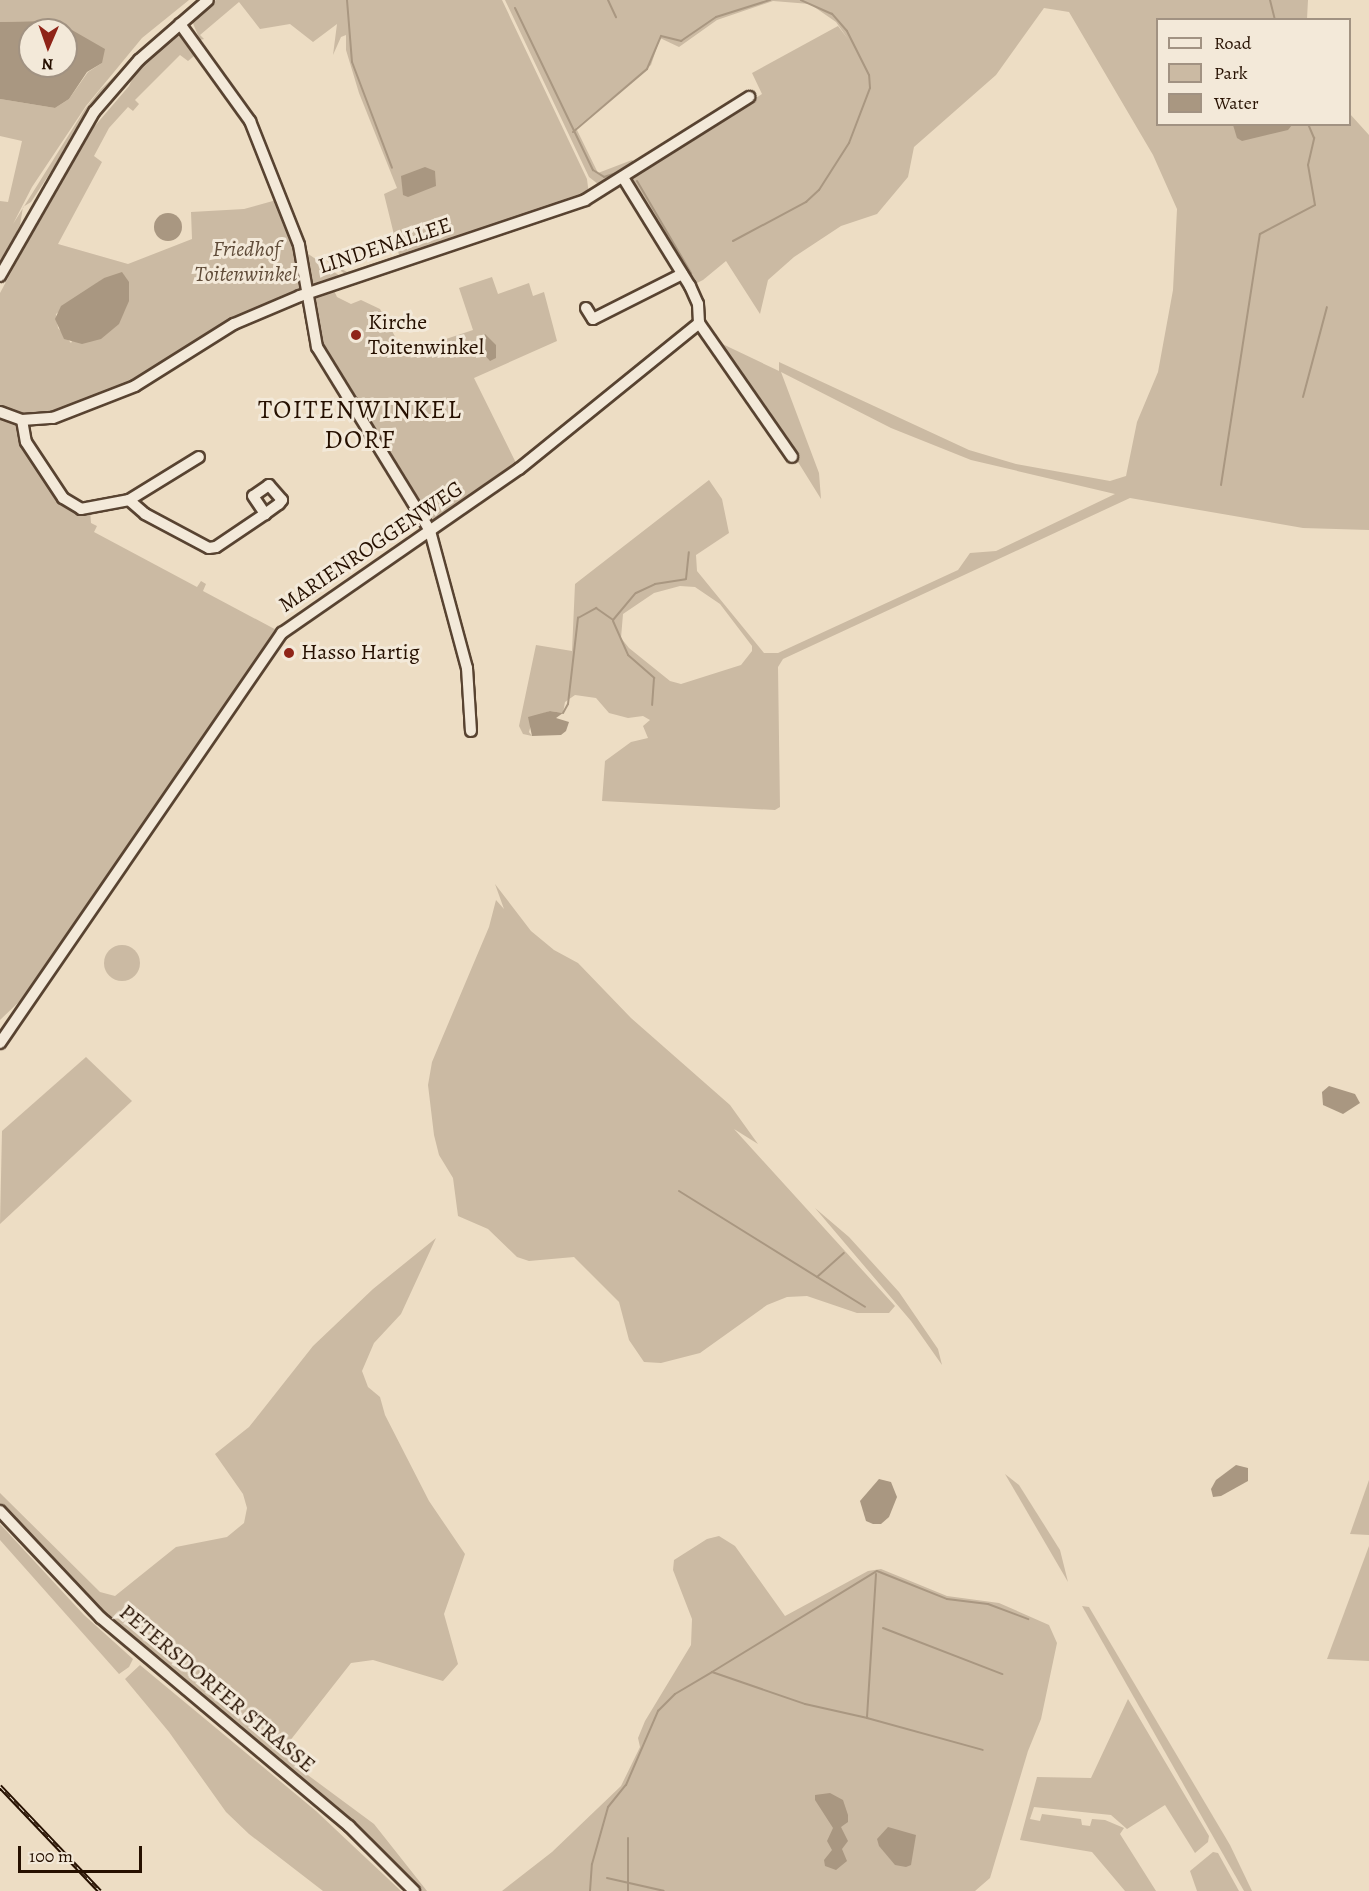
<!DOCTYPE html>
<style>
body{margin:0}
#map{position:relative;width:1369px;height:1891px;overflow:hidden;background:#edddc4;font-family:Alegreya,serif}
div>[style]{position:absolute}
[style*='--x']{left:calc(var(--x)*1px);top:calc(var(--y)*1px);width:calc(var(--w)*1px);rotate:calc(var(--a)*1deg)}
.green>*{inset:0;background:#cbbaa3}
.round{border-radius:50%}
.water>*{inset:0;background:#a99781}
.stream>*{height:2px;margin:-1px;padding:0 1px;transform-origin:1px;border-radius:1px;background:#a99781}
.roads{filter:drop-shadow(2px 0 #584331) drop-shadow(-2px 0 #584331) drop-shadow(0 2px #584331) drop-shadow(0 -2px #584331)}
.minor>*{height:10px;margin:-5px;padding:0 5px;transform-origin:5px;border-radius:5px;background:#f3e9d9}
.rail>*{height:4.5px;margin-top:-2.25px;transform-origin:0;background:repeating-linear-gradient(90deg,#f3e9d9 0 7px,#261000 0 14px);box-sizing:border-box;border-block:2px solid #261000}
.dots>*{width:16px;height:16px;translate:-50% -50%;box-sizing:border-box;border:3px solid #f3e9d9;border-radius:50%}
span{translate:-50% -50%;white-space:nowrap;text-align:center;line-height:1.15;-webkit-text-stroke:6px #f3e9d9;paint-order:stroke}
.street-label{font-size:22px;color:#261000}
.park-label{font-size:22px;color:#604c39;font-style:italic}
.poi-label{font-size:22px;color:#261000}
.left{translate:0 -50%;text-align:left}
.quarter-label{font-size:26px;color:#261000;letter-spacing:1.5px}
.legend{position:absolute;left:1156px;top:18px;width:195px;height:108px;box-sizing:border-box;background:#f3e9d9;border:2px solid #a19282;margin:0;padding:8px 10px;list-style:none;font-size:18px;color:#261000}
.legend li{display:flex;align-items:center;gap:12px;height:30px}
.legend b{width:30px;border:2px solid #a19282}
.north{position:absolute;left:18px;top:18px;width:60px;height:60px;box-sizing:border-box;background:#f3e9d9;border:2px solid #a19282;border-radius:50%;rotate:182deg;font-size:16px;font-weight:700;line-height:24px;text-align:center;color:#261000}
.north::after{content:'';display:block;margin:auto;width:21px;height:27px;background:#8f2418;clip-path:polygon(50% 0,100% 100%,50% 72%,0 100%)}
.scale{position:absolute;left:18px;top:1846px;width:124px;height:27px;box-sizing:border-box;border:3px solid #261000;border-top:0;padding-left:8px;font-size:18px;line-height:21px;white-space:nowrap;color:#261000;-webkit-text-stroke:4px #f3e9d9;paint-order:stroke}
</style>
<div id="map">
<div class="green">
<div style="clip-path:polygon(0 0,189px 0,142px 38px,86px 106px,32px 187px,13px 224px,85px 109px,100px 90px,179px 15px,181px 17px,90px 112px,31px 202px,23px 207px,20px 225px,0 265px,0 201px,8px 202px,22px 141px,0 136px,0 99px,55px 108px,69px 99px,88px 72px,102px 63px,65px 26px,41px 21px,0 22px)"></div>
<div style="clip-path:polygon(216px 0,502px 0,587px 179px,589px 195px,348px 276px,324px 259px,347px 272px,399px 255px,384px 194px,397px 188px,359px 93px,346px 50px,346px 35px,341px 37px,333px 55px,337px 24px,313px 42px,290px 24px,260px 29px,239px 2px,200px 35px,204px 39px,200px 40px,192px 21px)"></div>
<div style="clip-path:polygon(evenodd,505px 0,1308px 0,1307px 19px,1158px 20px,1158px 124px,1350px 124px,1350px 114px,1369px 135px,1369px 530px,1303px 528px,1130px 498px,783px 659px,778px 667px,780px 807px,775px 810px,602px 801px,605px 761px,631px 742px,648px 738px,643px 726px,650px 720px,643px 716px,628px 718px,609px 713px,596px 698px,575px 695px,565px 702px,563px 713px,550px 711px,533px 717px,529px 732px,532px 736px,523px 734px,519px 726px,536px 645px,572px 651px,575px 584px,709px 480px,722px 499px,729px 533px,696px 555px,697px 571px,764px 653px,778px 653px,958px 570px,970px 553px,996px 551px,1115px 494px,971px 460px,891px 428px,781px 372px,819px 473px,821px 499px,775px 425px,714px 340px,779px 371px,779px 362px,969px 450px,1016px 464px,1110px 481px,1126px 476px,1137px 422px,1158px 372px,1173px 290px,1177px 209px,1153px 155px,1069px 12px,1044px 8px,996px 75px,914px 147px,908px 177px,877px 214px,841px 226px,794px 257px,768px 280px,760px 314px,726px 261px,703px 280px,697px 283px,688px 279px,627px 180px,762px 94px,752px 73px,838px 26px,848px 39px,836px 22px,810px 4px,773px 1px,717px 20px,679px 47px,660px 38px,651px 65px,576px 128px,598px 173px,632px 160px,637px 164px,603px 188px,589px 177px,505px 0,680px 586px,695px 587px,720px 604px,752px 646px,752px 651px,741px 665px,681px 684px,670px 681px,629px 648px,621px 638px,623px 614px,654px 593px,680px 586px)"></div>
<div style="clip-path:polygon(evenodd,178px 33px,199px 52px,188px 61px,180px 55px,135px 100px,139px 104px,133px 111px,128px 107px,109px 128px,94px 156px,102px 162px,58px 244px,128px 264px,192px 239px,191px 212px,244px 209px,280px 199px,295px 240px,302px 289px,234px 324px,161px 371px,43px 420px,0 412px,0 293px,82px 141px,129px 86px,137px 69px,178px 33px,104px 278px,71px 343px,58px 328px,56px 314px,104px 278px)"></div>
<div style="clip-path:polygon(304px 251px,343px 278px,313px 285px)"></div>
<div style="clip-path:polygon(492px 277px,498px 294px,529px 283px,533px 296px,544px 292px,557px 341px,474px 378px,519px 469px,430px 531px,323px 360px,307px 293px,331px 284px,337px 297px,351px 304px,361px 300px,380px 309px,404px 353px,473px 330px,459px 288px)"></div>
<div style="clip-path:polygon(0 418px,20px 423px,63px 498px,90px 510px,91px 523px,97px 526px,94px 532px,197px 587px,201px 581px,206px 584px,203px 591px,282px 633px,45px 977px,0 1020px)"></div>
<div style="clip-path:polygon(495px 884px,531px 931px,554px 950px,578px 963px,631px 1018px,730px 1105px,758px 1144px,734px 1129px,895px 1306px,889px 1313px,857px 1313px,807px 1296px,787px 1297px,767px 1305px,700px 1353px,661px 1363px,644px 1362px,629px 1340px,619px 1302px,574px 1257px,529px 1261px,517px 1257px,488px 1229px,458px 1216px,453px 1178px,439px 1155px,434px 1135px,428px 1085px,432px 1062px,489px 927px,496px 900px,504px 909px)"></div>
<div class="round" style="left:104px;top:945px;width:36px;height:36px"></div>
<div style="clip-path:polygon(86px 1057px,132px 1101px,0 1224px,2px 1131px)"></div>
<div style="clip-path:polygon(815px 1208px,849px 1237px,899px 1292px,938px 1349px,942px 1365px,911px 1321px)"></div>
<div style="clip-path:polygon(436px 1238px,401px 1314px,374px 1343px,362px 1371px,368px 1387px,380px 1397px,385px 1415px,429px 1501px,465px 1554px,444px 1614px,458px 1664px,443px 1681px,373px 1660px,351px 1663px,289px 1742px,301px 1770px,374px 1824px,427px 1891px,419px 1891px,102px 1613px,0 1504px,0 1493px,100px 1592px,115px 1596px,176px 1547px,227px 1537px,244px 1523px,247px 1508px,243px 1494px,215px 1454px,249px 1427px,313px 1346px,373px 1289px)"></div>
<div style="clip-path:polygon(1005px 1474px,1019px 1485px,1060px 1550px,1068px 1582px)"></div>
<div style="clip-path:polygon(1369px 1480px,1369px 1535px,1350px 1534px)"></div>
<div style="clip-path:polygon(0 1524px,84px 1615px,133px 1659px,129px 1667px,119px 1674px,0 1540px)"></div>
<div style="clip-path:polygon(719px 1536px,735px 1546px,785px 1616px,868px 1571px,881px 1569px,947px 1596px,999px 1603px,1049px 1625px,1057px 1643px,1041px 1719px,1028px 1751px,990px 1878px,975px 1891px,502px 1891px,552px 1852px,621px 1786px,640px 1747px,638px 1738px,645px 1721px,691px 1645px,692px 1619px,673px 1570px,674px 1560px,707px 1539px)"></div>
<div style="clip-path:polygon(1369px 1546px,1369px 1661px,1327px 1659px)"></div>
<div style="clip-path:polygon(1082px 1606px,1089px 1607px,1230px 1845px,1252px 1891px,1244px 1891px)"></div>
<div style="clip-path:polygon(140px 1665px,316px 1811px,401px 1891px,323px 1891px,249px 1834px,226px 1812px,169px 1732px,125px 1679px)"></div>
<div style="clip-path:polygon(1128px 1699px,1209px 1836px,1208px 1842px,1195px 1853px,1165px 1805px,1127px 1829px,1111px 1815px,1034px 1807px,1030px 1819px,1040px 1821px,1042px 1814px,1081px 1819px,1082px 1825px,1090px 1826px,1092px 1819px,1105px 1820px,1124px 1828px,1120px 1834px,1156px 1891px,1125px 1891px,1092px 1852px,1020px 1840px,1037px 1777px,1091px 1778px)"></div>
<div style="clip-path:polygon(1213px 1852px,1218px 1853px,1239px 1891px,1197px 1891px,1190px 1871px)"></div>
</div>
<div class="water">
<div style="clip-path:polygon(evenodd,41px 21px,65px 26px,105px 49px,102px 63px,87px 72px,69px 99px,55px 108px,0 99px,0 22px,41px 21px,30px 30px,66px 30px,66px 66px,30px 66px,30px 30px)"></div>
<div style="clip-path:polygon(1233px 125px,1233px 124px,1292px 125px,1288px 130px,1242px 141px,1237px 138px)"></div>
<div style="clip-path:polygon(425px 167px,435px 171px,436px 186px,408px 197px,403px 195px,401px 176px)"></div>
<div class="round" style="left:154px;top:213px;width:28px;height:28px"></div>
<div style="clip-path:polygon(122px 272px,129px 282px,129px 301px,119px 324px,101px 339px,82px 344px,64px 339px,55px 319px,61px 306px,104px 278px)"></div>
<div style="clip-path:polygon(485px 334px,496px 345px,496px 358px,490px 361px,474px 343px)"></div>
<div style="clip-path:polygon(550px 711px,563px 713px,556px 718px,569px 722px,566px 731px,561px 735px,532px 736px,528px 717px)"></div>
<div style="clip-path:polygon(1329px 1086px,1355px 1094px,1360px 1103px,1343px 1114px,1323px 1105px,1322px 1092px)"></div>
<div style="clip-path:polygon(1236px 1465px,1248px 1468px,1248px 1481px,1221px 1496px,1213px 1497px,1211px 1489px,1216px 1480px)"></div>
<div style="clip-path:polygon(879px 1479px,891px 1482px,897px 1497px,889px 1517px,881px 1524px,873px 1524px,866px 1521px,860px 1501px)"></div>
<div style="clip-path:polygon(830px 1793px,843px 1800px,848px 1815px,848px 1822px,841px 1827px,848px 1841px,842px 1849px,847px 1861px,836px 1870px,825px 1866px,824px 1860px,832px 1850px,827px 1841px,833px 1828px,815px 1800px,815px 1795px)"></div>
<div style="clip-path:polygon(888px 1827px,916px 1835px,911px 1865px,906px 1867px,895px 1865px,879px 1846px,877px 1839px)"></div>
</div>
<div class="stream">
<div style="--x:347;--y:0;--w:62;--a:85.4"></div>
<div style="--x:352;--y:62;--w:113;--a:69.3"></div>
<div style="--x:608;--y:0;--w:19;--a:65"></div>
<div style="--x:1270;--y:0;--w:21;--a:76"></div>
<div style="--x:515;--y:8;--w:180;--a:64.3"></div>
<div style="--x:593;--y:170;--w:13;--a:32"></div>
<div style="--x:604;--y:177;--w:26;--a:-18"></div>
<div style="--x:573;--y:132;--w:97;--a:-40.4"></div>
<div style="--x:647;--y:69;--w:36;--a:-67"></div>
<div style="--x:661;--y:36;--w:21;--a:14"></div>
<div style="--x:681;--y:41;--w:42;--a:-34.4"></div>
<div style="--x:716;--y:17;--w:57;--a:-17.5"></div>
<div style="--x:637;--y:181;--w:107;--a:59.6"></div>
<div style="--x:733;--y:241;--w:83;--a:-28.1"></div>
<div style="--x:806;--y:202;--w:18;--a:-43"></div>
<div style="--x:819;--y:190;--w:56;--a:-57.4"></div>
<div style="--x:849;--y:143;--w:59;--a:-69.1"></div>
<div style="--x:870;--y:88;--w:13;--a:-94"></div>
<div style="--x:869;--y:75;--w:49;--a:-116.6"></div>
<div style="--x:847;--y:31;--w:23;--a:-131"></div>
<div style="--x:832;--y:14;--w:34;--a:-156"></div>
<div style="--x:1303;--y:397;--w:93;--a:-75.1"></div>
<div style="--x:1221;--y:485;--w:254;--a:-81.2"></div>
<div style="--x:1260;--y:234;--w:62;--a:-27.8"></div>
<div style="--x:1315;--y:205;--w:41;--a:-99.9"></div>
<div style="--x:1308;--y:165;--w:28;--a:-77"></div>
<div style="--x:1314;--y:138;--w:15;--a:-113"></div>
<div style="--x:613;--y:621;--w:37;--a:66"></div>
<div style="--x:628;--y:655;--w:35;--a:41"></div>
<div style="--x:654;--y:678;--w:27;--a:94"></div>
<div style="--x:563;--y:713;--w:10;--a:-61"></div>
<div style="--x:568;--y:704;--w:87;--a:-83.4"></div>
<div style="--x:578;--y:618;--w:21;--a:-29"></div>
<div style="--x:596;--y:608;--w:21;--a:35"></div>
<div style="--x:613;--y:620;--w:35;--a:-50"></div>
<div style="--x:636;--y:593;--w:21;--a:-25"></div>
<div style="--x:655;--y:584;--w:31;--a:-9"></div>
<div style="--x:686;--y:579;--w:27;--a:-84"></div>
<div style="--x:679;--y:1191;--w:219;--a:31.9"></div>
<div style="--x:817;--y:1277;--w:36;--a:-42"></div>
<div style="--x:876;--y:1574;--w:144;--a:93.6"></div>
<div style="--x:867;--y:1718;--w:120;--a:15.4"></div>
<div style="--x:883;--y:1628;--w:128;--a:21.1"></div>
<div style="--x:712;--y:1672;--w:193;--a:-31.5"></div>
<div style="--x:877;--y:1571;--w:75;--a:21.8"></div>
<div style="--x:947;--y:1599;--w:41;--a:7"></div>
<div style="--x:988;--y:1604;--w:43;--a:20.6"></div>
<div style="--x:628;--y:1838;--w:53;--a:90"></div>
<div style="--x:607;--y:1878;--w:58;--a:12.8"></div>
<div style="--x:590;--y:1891;--w:27;--a:-86"></div>
<div style="--x:592;--y:1864;--w:59;--a:-74.3"></div>
<div style="--x:608;--y:1807;--w:28;--a:-51"></div>
<div style="--x:626;--y:1785;--w:81;--a:-66.6"></div>
<div style="--x:658;--y:1711;--w:24;--a:-45"></div>
<div style="--x:675;--y:1694;--w:43;--a:-30.7"></div>
<div style="--x:712;--y:1672;--w:98;--a:19"></div>
<div style="--x:805;--y:1704;--w:64;--a:12.7"></div>
</div>
<div class="roads">
<div class="minor">
<div style="--x:180;--y:24;--w:120;--a:54.2"></div>
<div style="--x:250;--y:121;--w:133;--a:68.4"></div>
<div style="--x:299;--y:245;--w:104;--a:80"></div>
<div style="--x:317;--y:347;--w:216;--a:58.4"></div>
<div style="--x:430;--y:531;--w:142;--a:74.9"></div>
<div style="--x:467;--y:668;--w:63;--a:86.4"></div>
<div style="--x:0;--y:276;--w:189;--a:-60.2"></div>
<div style="--x:94;--y:112;--w:69;--a:-49.1"></div>
<div style="--x:139;--y:60;--w:91;--a:-41"></div>
<div style="--x:586;--y:308;--w:13;--a:58"></div>
<div style="--x:593;--y:319;--w:100;--a:-26.8"></div>
<div style="--x:699;--y:323;--w:163;--a:55.2"></div>
<div style="--x:0;--y:412;--w:23;--a:20"></div>
<div style="--x:22;--y:420;--w:31;--a:-4"></div>
<div style="--x:53;--y:418;--w:88;--a:-21.3"></div>
<div style="--x:135;--y:386;--w:117;--a:-32.1"></div>
<div style="--x:234;--y:324;--w:72;--a:-23"></div>
<div style="--x:300;--y:296;--w:301;--a:-18.6"></div>
<div style="--x:585;--y:200;--w:194;--a:-32.1"></div>
<div style="--x:22;--y:420;--w:22;--a:80"></div>
<div style="--x:26;--y:442;--w:67;--a:56.5"></div>
<div style="--x:63;--y:498;--w:21;--a:31"></div>
<div style="--x:81;--y:509;--w:49;--a:-10.6"></div>
<div style="--x:129;--y:500;--w:82;--a:-31.6"></div>
<div style="--x:129;--y:500;--w:21;--a:41"></div>
<div style="--x:145;--y:514;--w:72;--a:28"></div>
<div style="--x:209;--y:548;--w:7;--a:-8"></div>
<div style="--x:216;--y:547;--w:59;--a:-34"></div>
<div style="--x:265;--y:514;--w:17;--a:-36"></div>
<div style="--x:279;--y:504;--w:5;--a:-53"></div>
<div style="--x:282;--y:500;--w:20;--a:-131"></div>
<div style="--x:269;--y:485;--w:19;--a:145"></div>
<div style="--x:253;--y:496;--w:22;--a:56"></div>
<div style="--x:0;--y:1043;--w:498;--a:-55.5"></div>
<div style="--x:282;--y:633;--w:288;--a:-34.7"></div>
<div style="--x:519;--y:469;--w:232;--a:-39"></div>
<div style="--x:699;--y:323;--w:19;--a:-93"></div>
<div style="--x:698;--y:304;--w:20;--a:-114"></div>
<div style="--x:690;--y:286;--w:126;--a:-121.7"></div>
<div style="--x:0;--y:1511;--w:147;--a:46.7"></div>
<div style="--x:101;--y:1618;--w:324;--a:40"></div>
<div style="--x:349;--y:1826;--w:92;--a:45"></div>
</div>
</div>
<div class="rail">
<div style="--x:0;--y:1786;--w:145;--a:46.4"></div>
</div>
<div class="dots">
<div style="left:356px;top:335px;background:#8f2418"></div>
<div style="left:289px;top:653px;background:#8f2418"></div>
</div>
<div class="street-label">
<span style="left:385px;top:246px;rotate:-18deg">LINDENALLEE</span>
<span style="left:371px;top:547px;rotate:-34deg">MARIENROGGENWEG</span>
<span style="left:217px;top:1689px;rotate:40deg">PETERSDORFER STRASSE</span>
</div>
<div class="park-label">
<span style="left:246px;top:262px">Friedhof<br>Toitenwinkel</span>
</div>
<div class="poi-label">
<span class="left" style="left:368px;top:335px">Kirche<br>Toitenwinkel</span>
<span class="left" style="left:301px;top:653px">Hasso Hartig</span>
</div>
<div class="quarter-label">
<span style="left:360px;top:425px">TOITENWINKEL<br>DORF</span>
</div>
<ul class="legend">
<li><b style="height:8px;background:#f3e9d9"></b>Road</li>
<li><b style="height:16px;background:#cbbaa3"></b>Park</li>
<li><b style="height:16px;background:#a99781"></b>Water</li>
</ul>
<div class="north">N</div>
<div class="scale">100 m</div>
</div>
